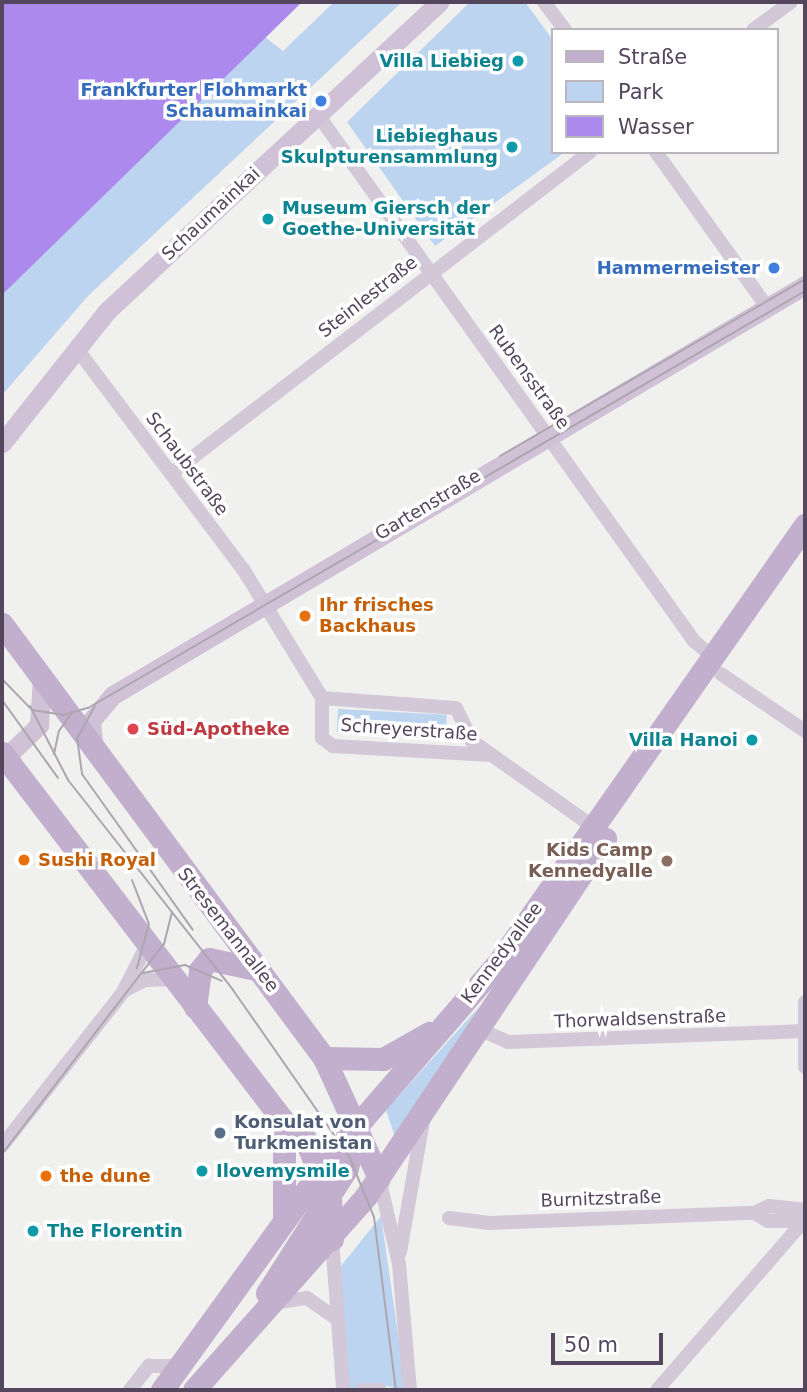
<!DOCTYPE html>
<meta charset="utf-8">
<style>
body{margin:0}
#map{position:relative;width:807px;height:1392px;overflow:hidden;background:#f0f1ee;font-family:"DejaVu Sans",sans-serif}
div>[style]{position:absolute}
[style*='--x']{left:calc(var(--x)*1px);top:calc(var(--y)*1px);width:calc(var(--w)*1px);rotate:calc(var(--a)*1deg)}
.green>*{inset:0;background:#bcd4ef;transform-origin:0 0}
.water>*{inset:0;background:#ac89ec}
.street>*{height:14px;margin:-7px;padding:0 7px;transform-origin:7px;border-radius:7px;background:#d2c8d8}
.secondary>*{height:19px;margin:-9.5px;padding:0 9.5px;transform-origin:9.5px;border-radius:9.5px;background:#d0c1d7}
.primary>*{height:23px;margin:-11.5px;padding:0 11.5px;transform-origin:11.5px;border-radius:11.5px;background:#c2aecd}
.tram>*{height:2px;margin:-1px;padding:0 1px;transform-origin:1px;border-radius:1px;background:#ada5b0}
.dots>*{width:19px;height:19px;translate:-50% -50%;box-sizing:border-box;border:4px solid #fff;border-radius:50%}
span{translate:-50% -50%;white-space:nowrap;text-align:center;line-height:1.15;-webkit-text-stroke:7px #fff;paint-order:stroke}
.culture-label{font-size:18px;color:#0d838f;font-weight:700}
.right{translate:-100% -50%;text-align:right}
.left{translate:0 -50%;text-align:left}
.shop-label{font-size:18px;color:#366cbe;font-weight:700}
.street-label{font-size:18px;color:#54465c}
.food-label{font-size:18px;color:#c56008;font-weight:700}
.health-label{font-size:18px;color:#be3a42;font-weight:700}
.education-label{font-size:18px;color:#785e54;font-weight:700}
.service-label{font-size:18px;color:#4e5e75;font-weight:700}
.frame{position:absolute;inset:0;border:4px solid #54465c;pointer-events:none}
.legend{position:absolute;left:551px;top:28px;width:228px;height:126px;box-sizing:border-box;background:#fff;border:2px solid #bbb5be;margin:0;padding:9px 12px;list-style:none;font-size:21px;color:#54465c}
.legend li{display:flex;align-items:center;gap:14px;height:35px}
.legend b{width:35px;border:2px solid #bbb5be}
.scale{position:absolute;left:551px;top:1333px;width:112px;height:32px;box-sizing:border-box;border:4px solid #54465c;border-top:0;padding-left:9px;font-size:21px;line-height:24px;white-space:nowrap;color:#54465c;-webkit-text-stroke:5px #fff;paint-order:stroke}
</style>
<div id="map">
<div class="green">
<div style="clip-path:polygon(334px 2px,402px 2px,88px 296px,2px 395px,2px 295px,265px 37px,283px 51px)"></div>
<div style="clip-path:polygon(470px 2px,525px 2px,553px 40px,553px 152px,565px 152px,435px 246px,347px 122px)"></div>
<div style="left:338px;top:709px;width:109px;height:23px;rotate:3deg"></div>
<div style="clip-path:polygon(479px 1007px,396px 1140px,386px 1110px)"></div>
<div style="clip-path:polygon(381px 1216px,406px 1390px,372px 1383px,350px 1390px,337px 1271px)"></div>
</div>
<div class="water">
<div style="clip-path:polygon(2px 2px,302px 2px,2px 295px)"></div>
</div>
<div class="street">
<div style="--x:544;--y:2;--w:35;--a:53"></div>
<div style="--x:753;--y:30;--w:47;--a:-36.4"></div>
<div style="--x:318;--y:115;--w:647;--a:54.44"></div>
<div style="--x:694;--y:641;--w:25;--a:40"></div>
<div style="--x:656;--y:152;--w:191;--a:54.4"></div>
<div style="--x:77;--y:349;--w:276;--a:53"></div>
<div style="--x:243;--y:569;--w:151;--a:58.5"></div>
<div style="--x:322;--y:698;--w:134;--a:4.3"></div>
<div style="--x:456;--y:708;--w:37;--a:64"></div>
<div style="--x:472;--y:741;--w:151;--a:35.3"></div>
<div style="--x:171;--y:474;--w:528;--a:-37.54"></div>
<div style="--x:721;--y:674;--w:102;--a:34.2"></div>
<div style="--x:322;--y:698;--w:40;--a:90"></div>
<div style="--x:322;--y:738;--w:14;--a:36"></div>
<div style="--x:333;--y:746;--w:158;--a:3.3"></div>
<div style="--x:127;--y:989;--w:20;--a:-27"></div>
<div style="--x:145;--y:980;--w:30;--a:-2"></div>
<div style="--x:805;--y:1002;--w:65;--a:90"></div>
<div style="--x:479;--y:1029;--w:32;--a:24"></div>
<div style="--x:508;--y:1042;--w:297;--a:-2.1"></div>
<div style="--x:2;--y:1146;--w:196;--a:-51.8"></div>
<div style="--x:123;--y:992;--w:55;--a:-63"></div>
<div style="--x:379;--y:1178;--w:88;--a:76.9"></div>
<div style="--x:399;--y:1264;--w:126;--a:85"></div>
<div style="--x:754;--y:1213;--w:16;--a:30"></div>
<div style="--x:768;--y:1221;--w:27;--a:0"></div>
<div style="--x:795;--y:1221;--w:12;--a:-35"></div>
<div style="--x:449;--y:1218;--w:39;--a:7"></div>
<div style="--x:488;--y:1223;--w:266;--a:-2.2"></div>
<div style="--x:754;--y:1213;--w:17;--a:-25"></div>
<div style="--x:769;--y:1206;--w:36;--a:6"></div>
<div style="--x:332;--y:1239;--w:151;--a:85.8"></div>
<div style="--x:400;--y:1252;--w:133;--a:-80"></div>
<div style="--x:274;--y:1303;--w:33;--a:-9"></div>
<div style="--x:307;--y:1298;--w:37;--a:35"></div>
<div style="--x:130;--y:1390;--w:31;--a:-52"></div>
<div style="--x:149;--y:1366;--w:30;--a:0"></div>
<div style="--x:362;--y:1390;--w:18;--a:0"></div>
<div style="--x:657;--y:1390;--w:225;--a:-49"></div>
</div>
<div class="secondary">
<div style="--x:2;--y:443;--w:169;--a:-51.5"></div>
<div style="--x:107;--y:311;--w:454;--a:-42.9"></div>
<div style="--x:94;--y:750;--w:29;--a:-96"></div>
<div style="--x:91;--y:721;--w:34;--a:-50"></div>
<div style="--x:113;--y:695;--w:804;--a:-30.65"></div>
<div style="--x:2;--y:761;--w:52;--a:-44.2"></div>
<div style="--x:39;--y:725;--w:48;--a:-86.4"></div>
</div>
<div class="primary">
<div style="--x:2;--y:624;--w:540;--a:53.43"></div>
<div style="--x:324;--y:1058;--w:132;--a:65.4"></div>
<div style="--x:2;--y:753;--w:464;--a:52.6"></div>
<div style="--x:284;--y:1122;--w:22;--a:32"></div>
<div style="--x:303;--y:1134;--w:69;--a:67.1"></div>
<div style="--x:330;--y:1198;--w:41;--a:87.2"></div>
<div style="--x:195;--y:1007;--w:37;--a:-82"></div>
<div style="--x:200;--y:970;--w:14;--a:-51"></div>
<div style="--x:209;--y:959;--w:52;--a:12.2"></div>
<div style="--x:324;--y:1058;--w:59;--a:1"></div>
<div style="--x:383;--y:1059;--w:53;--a:-29.5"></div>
<div style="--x:284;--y:1122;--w:94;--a:90"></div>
<div style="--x:267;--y:1293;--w:148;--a:-57.4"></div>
<div style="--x:347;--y:1168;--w:44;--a:-75.7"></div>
<div style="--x:162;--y:1390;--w:294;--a:-54.1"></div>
<div style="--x:334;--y:1152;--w:250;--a:-49.1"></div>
<div style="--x:498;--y:963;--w:535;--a:-54.97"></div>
<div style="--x:194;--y:1390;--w:259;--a:-48.4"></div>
<div style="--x:366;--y:1196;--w:430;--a:-56.2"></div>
</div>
<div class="tram">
<div style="--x:500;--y:456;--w:353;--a:-30.1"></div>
<div style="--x:2;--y:679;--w:43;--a:45.9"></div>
<div style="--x:32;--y:710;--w:31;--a:9"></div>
<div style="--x:63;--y:715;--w:26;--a:-16"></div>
<div style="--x:88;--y:708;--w:829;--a:-30.18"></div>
<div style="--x:2;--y:700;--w:96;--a:54.3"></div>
<div style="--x:30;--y:706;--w:83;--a:62.8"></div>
<div style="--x:68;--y:780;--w:267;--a:51.8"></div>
<div style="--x:233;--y:990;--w:203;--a:55.1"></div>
<div style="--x:349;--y:1156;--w:66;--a:67.7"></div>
<div style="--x:374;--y:1217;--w:174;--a:82.8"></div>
<div style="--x:95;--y:706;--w:37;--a:119"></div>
<div style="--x:77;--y:738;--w:36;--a:82"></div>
<div style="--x:82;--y:774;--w:191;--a:54.6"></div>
<div style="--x:54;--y:754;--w:24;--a:-78"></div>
<div style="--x:59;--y:731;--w:24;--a:-55"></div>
<div style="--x:132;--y:880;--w:47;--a:68.9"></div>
<div style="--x:149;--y:924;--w:46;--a:105.3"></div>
<div style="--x:143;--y:973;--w:43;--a:-10.8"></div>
<div style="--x:185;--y:965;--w:40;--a:23.4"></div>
<div style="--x:2;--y:1154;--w:265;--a:-52.4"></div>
<div style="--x:164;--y:944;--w:33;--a:-76"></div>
</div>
<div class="dots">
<div style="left:518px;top:61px;background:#0f9aa8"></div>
<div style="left:321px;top:101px;background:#3f7fe0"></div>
<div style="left:512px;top:147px;background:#0f9aa8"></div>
<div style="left:268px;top:219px;background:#0f9aa8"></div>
<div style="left:774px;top:268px;background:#3f7fe0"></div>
<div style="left:305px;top:616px;background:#e8710a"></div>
<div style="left:133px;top:729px;background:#e0444e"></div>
<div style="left:752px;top:740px;background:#0f9aa8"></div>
<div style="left:24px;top:860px;background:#e8710a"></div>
<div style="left:667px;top:861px;background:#8d6e63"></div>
<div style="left:220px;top:1133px;background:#5c6f8a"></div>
<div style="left:202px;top:1171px;background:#0f9aa8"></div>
<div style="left:46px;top:1176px;background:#e8710a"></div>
<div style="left:33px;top:1231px;background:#0f9aa8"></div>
</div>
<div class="culture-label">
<span class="right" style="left:504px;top:61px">Villa Liebieg</span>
<span class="right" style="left:498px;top:147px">Liebieghaus<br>Skulpturensammlung</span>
<span class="left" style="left:282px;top:219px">Museum Giersch der<br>Goethe-Universität</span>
<span class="right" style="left:738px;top:740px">Villa Hanoi</span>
<span class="left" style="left:216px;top:1171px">Ilovemysmile</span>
<span class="left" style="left:47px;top:1231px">The Florentin</span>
</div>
<div class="shop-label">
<span class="right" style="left:307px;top:101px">Frankfurter Flohmarkt<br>Schaumainkai</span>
<span class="right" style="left:760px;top:268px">Hammermeister</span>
</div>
<div class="street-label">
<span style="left:211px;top:214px;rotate:-43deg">Schaumainkai</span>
<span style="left:368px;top:297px;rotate:-38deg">Steinlestraße</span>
<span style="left:529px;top:377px;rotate:54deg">Rubensstraße</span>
<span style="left:187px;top:464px;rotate:53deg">Schaubstraße</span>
<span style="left:428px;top:505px;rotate:-31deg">Gartenstraße</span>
<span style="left:409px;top:730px;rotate:4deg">Schreyerstraße</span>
<span style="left:228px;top:930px;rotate:52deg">Stresemannallee</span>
<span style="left:502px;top:953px;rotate:-53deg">Kennedyallee</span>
<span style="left:640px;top:1019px;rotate:-2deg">Thorwaldsenstraße</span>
<span style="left:601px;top:1199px;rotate:-2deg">Burnitzstraße</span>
</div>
<div class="food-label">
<span class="left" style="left:319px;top:616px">Ihr frisches<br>Backhaus</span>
<span class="left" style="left:38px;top:860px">Sushi Royal</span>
<span class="left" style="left:60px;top:1176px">the dune</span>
</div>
<div class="health-label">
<span class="left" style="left:147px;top:729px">Süd-Apotheke</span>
</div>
<div class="education-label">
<span class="right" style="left:653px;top:861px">Kids Camp<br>Kennedyalle</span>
</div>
<div class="service-label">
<span class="left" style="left:234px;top:1133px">Konsulat von<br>Turkmenistan</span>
</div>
<div class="frame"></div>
<ul class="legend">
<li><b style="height:9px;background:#c2aecd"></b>Straße</li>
<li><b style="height:19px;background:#bcd4ef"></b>Park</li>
<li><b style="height:19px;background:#ac89ec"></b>Wasser</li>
</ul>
<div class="scale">50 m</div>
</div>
